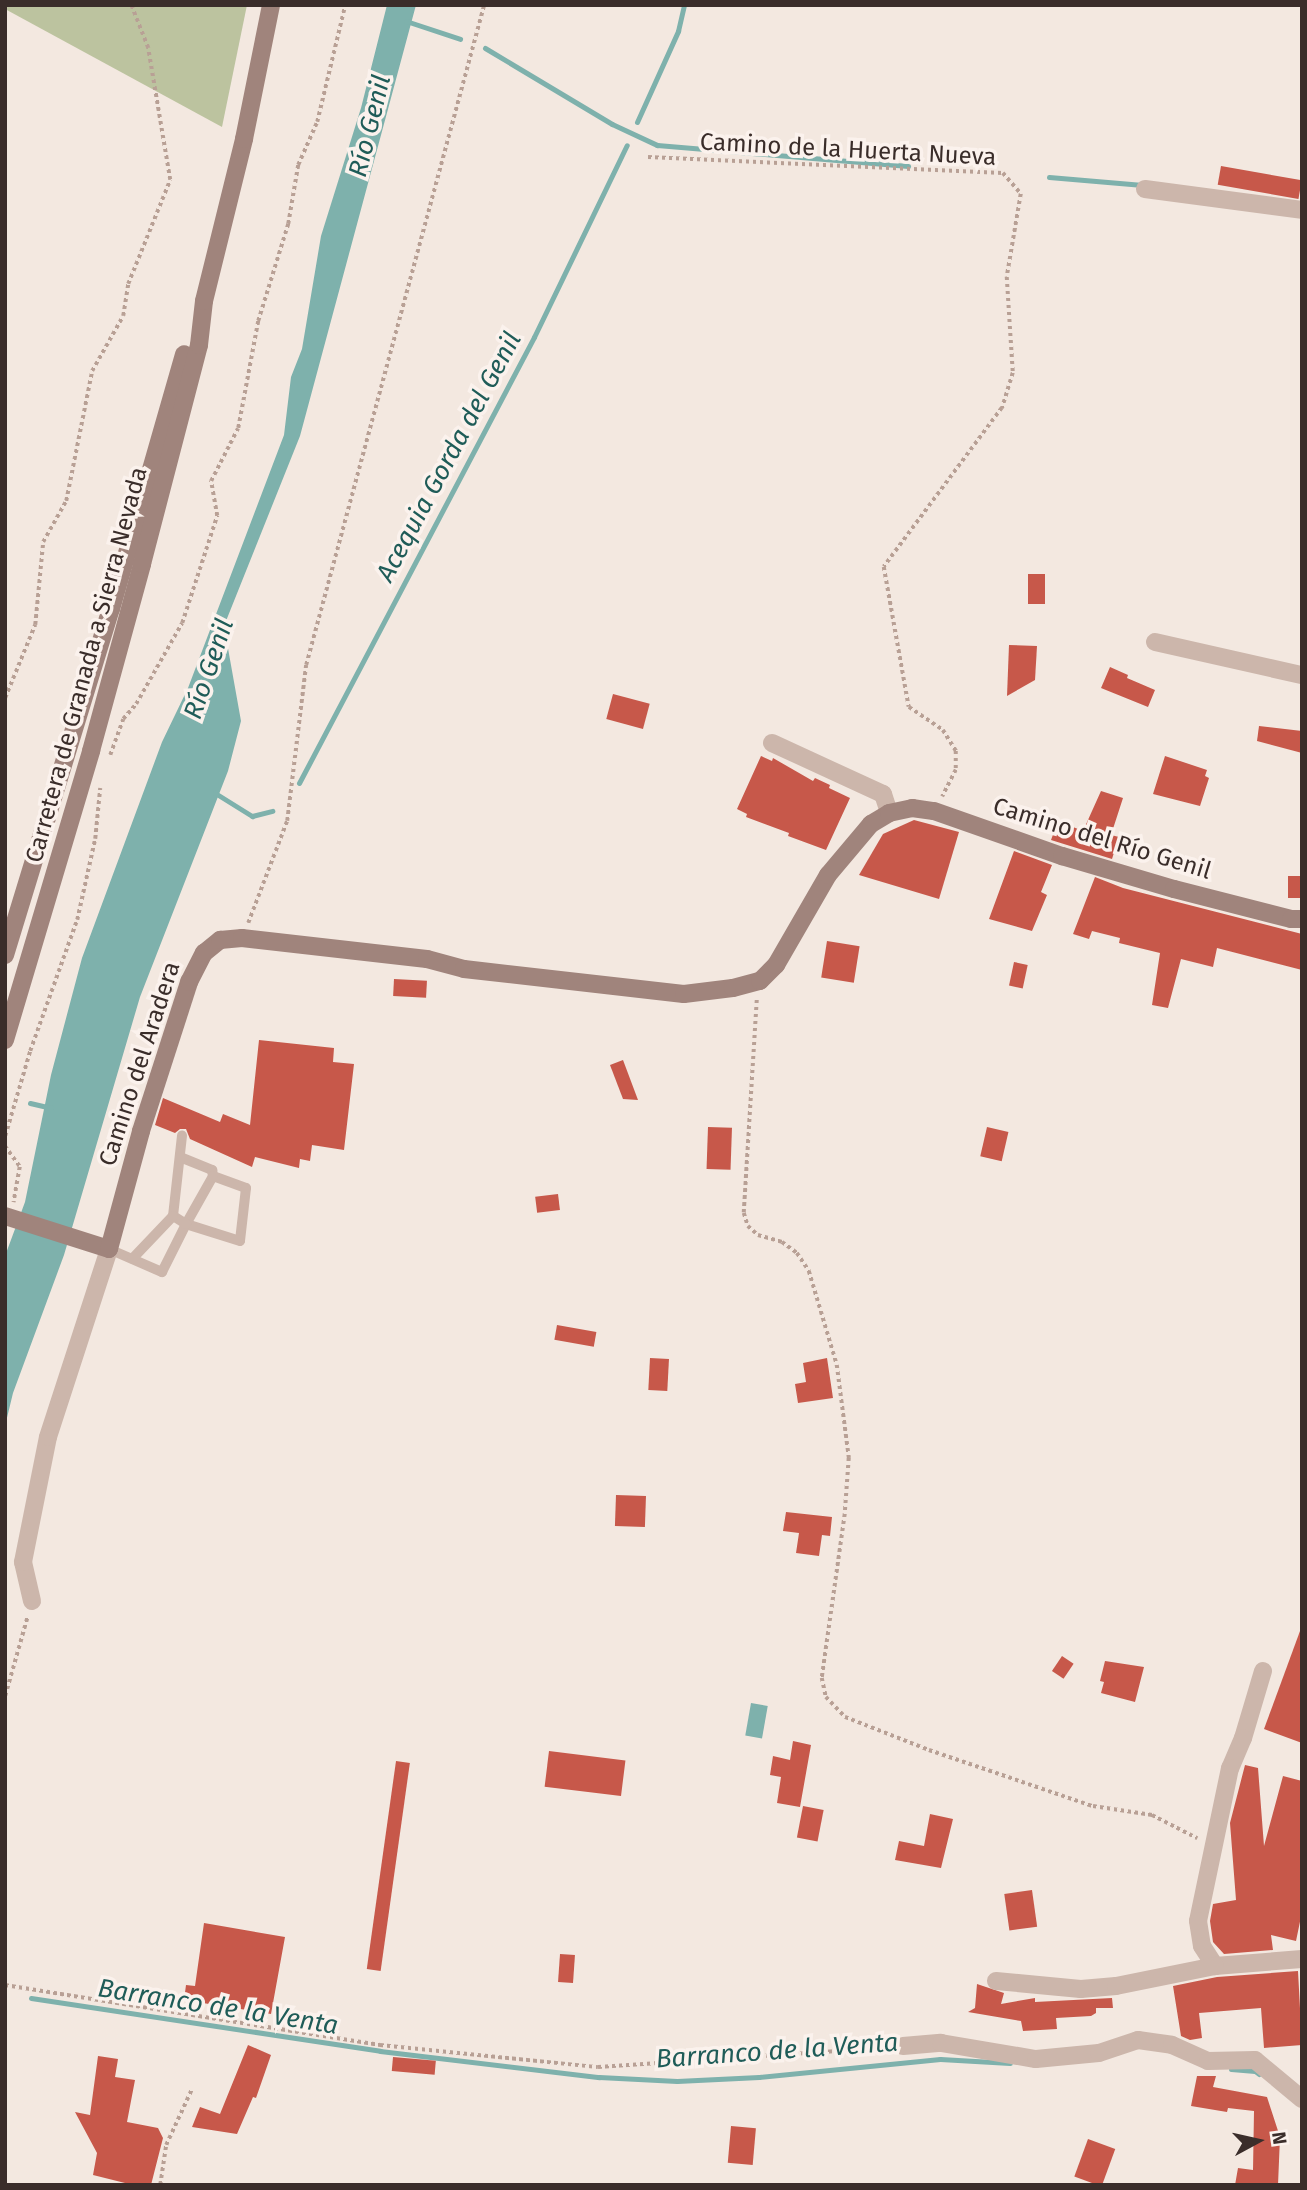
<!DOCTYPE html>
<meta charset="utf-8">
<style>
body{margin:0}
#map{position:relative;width:1307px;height:2190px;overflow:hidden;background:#f3e8e0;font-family:"Fira Sans",sans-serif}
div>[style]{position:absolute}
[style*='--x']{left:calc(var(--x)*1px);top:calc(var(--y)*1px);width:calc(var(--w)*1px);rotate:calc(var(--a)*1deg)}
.green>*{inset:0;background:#bcc39f}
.water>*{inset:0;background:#7eb1ac;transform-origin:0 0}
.stream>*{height:5px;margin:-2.5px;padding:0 2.5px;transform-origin:2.5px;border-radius:2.5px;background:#7eb1ac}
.building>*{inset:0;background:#c7584a;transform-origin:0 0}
.path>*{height:3.5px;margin-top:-1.75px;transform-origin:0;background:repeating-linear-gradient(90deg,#b8a095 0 3.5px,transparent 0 7px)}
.lane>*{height:10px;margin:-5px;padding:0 5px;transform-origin:5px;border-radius:5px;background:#ccb6ab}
.street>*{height:18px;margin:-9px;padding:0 9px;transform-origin:9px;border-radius:9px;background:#ccb6ab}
.secondary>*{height:18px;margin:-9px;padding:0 9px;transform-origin:9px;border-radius:9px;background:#a0847c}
span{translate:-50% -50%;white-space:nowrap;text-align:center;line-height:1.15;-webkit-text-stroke:7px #fbf2ed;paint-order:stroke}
.street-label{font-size:24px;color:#3a2d2a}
.water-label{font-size:26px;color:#1f5c58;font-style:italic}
.frame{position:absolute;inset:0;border:7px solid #3a2d2a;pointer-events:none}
.north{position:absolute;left:1223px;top:2106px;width:70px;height:70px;-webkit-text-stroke:5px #fbf2ed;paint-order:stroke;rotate:82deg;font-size:19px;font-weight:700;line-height:28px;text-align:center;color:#3a2d2a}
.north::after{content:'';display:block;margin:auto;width:24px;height:32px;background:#3a2d2a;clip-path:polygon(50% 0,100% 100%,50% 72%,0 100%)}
</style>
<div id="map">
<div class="green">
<div style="clip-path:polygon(5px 5px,247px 5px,222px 127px,5px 9px)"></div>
</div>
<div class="water">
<div style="clip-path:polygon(387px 5px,416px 5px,300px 436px,224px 626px,241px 721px,228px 771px,140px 997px,64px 1255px,13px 1393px,5px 1426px,5px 1256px,25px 1202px,51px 1075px,82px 958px,162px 742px,188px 688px,284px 435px,291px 377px,302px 349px,321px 236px,361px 108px)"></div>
<div style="left:751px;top:1703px;width:17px;height:33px;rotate:10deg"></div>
</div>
<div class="stream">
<div style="--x:406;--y:21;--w:57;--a:18.4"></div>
<div style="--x:485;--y:48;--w:148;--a:30.9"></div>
<div style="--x:612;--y:124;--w:50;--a:25"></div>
<div style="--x:657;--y:145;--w:252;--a:4.8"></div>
<div style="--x:637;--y:122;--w:100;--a:-65.7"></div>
<div style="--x:678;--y:31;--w:27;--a:-77"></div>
<div style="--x:1049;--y:177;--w:94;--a:4.9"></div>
<div style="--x:299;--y:783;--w:504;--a:-62.21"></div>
<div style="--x:534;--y:337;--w:213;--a:-64.2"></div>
<div style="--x:215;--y:793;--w:44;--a:31.9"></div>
<div style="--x:252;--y:816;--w:21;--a:-14"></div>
<div style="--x:30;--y:1103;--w:22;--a:13"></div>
<div style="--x:31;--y:1998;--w:353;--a:8.6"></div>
<div style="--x:380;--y:2051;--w:221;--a:6.8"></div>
<div style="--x:599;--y:2077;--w:78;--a:2.9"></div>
<div style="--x:677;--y:2081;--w:82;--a:-2.8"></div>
<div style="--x:759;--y:2077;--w:182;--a:-5.7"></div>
<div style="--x:940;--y:2059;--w:70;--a:3.3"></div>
<div style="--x:1231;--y:2069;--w:24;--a:5"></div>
<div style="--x:1255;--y:2071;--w:5;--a:37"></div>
</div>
<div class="building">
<div style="left:1221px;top:166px;width:82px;height:19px;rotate:10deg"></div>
<div style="left:1028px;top:574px;width:17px;height:30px"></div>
<div style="clip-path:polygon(1009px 645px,1037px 646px,1035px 680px,1007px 696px)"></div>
<div style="clip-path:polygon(1110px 667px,1128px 675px,1127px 678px,1155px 690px,1148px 707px,1101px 688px)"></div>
<div style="left:613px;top:694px;width:38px;height:26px;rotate:15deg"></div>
<div style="clip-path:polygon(1259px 726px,1302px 731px,1302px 753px,1257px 741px)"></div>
<div style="clip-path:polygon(761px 756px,772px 761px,773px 758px,813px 781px,815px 778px,830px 785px,829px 788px,850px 798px,826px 850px,788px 836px,789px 833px,746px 817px,747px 814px,737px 809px)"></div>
<div style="clip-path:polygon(1165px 756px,1207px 770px,1205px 776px,1209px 778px,1200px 806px,1153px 794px)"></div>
<div style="clip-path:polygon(1101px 791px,1123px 798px,1111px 835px,1119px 837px,1112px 859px,1051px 840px,1058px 821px,1083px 831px)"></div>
<div style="clip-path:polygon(914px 820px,959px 832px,939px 899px,859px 875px,883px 834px)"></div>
<div style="clip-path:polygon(1014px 851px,1052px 865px,1041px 892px,1047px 895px,1032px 931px,989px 919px)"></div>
<div style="left:1288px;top:876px;width:14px;height:22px"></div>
<div style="clip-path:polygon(1095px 877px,1123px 888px,1302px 934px,1302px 970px,1217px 948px,1213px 967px,1181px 959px,1168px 1008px,1152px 1005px,1160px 953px,1119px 943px,1120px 938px,1092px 931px,1089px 939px,1073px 934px)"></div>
<div style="left:827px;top:941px;width:33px;height:37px;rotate:9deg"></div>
<div style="left:1014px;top:962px;width:14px;height:24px;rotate:12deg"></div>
<div style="left:394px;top:979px;width:33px;height:17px;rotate:3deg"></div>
<div style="clip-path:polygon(259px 1040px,334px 1048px,333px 1062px,354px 1064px,344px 1150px,312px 1145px,310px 1161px,300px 1159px,299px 1168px,255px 1157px,252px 1167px,190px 1139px,186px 1129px,180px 1129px,175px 1133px,155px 1125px,163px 1098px,220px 1122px,223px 1114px,250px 1125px)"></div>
<div style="clip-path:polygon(623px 1060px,638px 1100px,623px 1099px,610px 1065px)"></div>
<div style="left:708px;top:1127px;width:24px;height:42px;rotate:2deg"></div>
<div style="left:987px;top:1127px;width:22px;height:30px;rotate:13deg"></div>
<div style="left:558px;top:1194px;width:16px;height:23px;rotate:83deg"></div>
<div style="left:557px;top:1325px;width:40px;height:15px;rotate:10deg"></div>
<div style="left:650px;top:1358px;width:19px;height:32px;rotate:3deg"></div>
<div style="clip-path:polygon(827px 1358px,833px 1398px,798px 1403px,795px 1384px,806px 1382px,803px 1363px)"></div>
<div style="left:616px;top:1495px;width:30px;height:31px;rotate:2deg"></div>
<div style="clip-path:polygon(786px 1512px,832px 1517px,830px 1536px,822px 1535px,819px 1556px,796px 1553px,799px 1533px,783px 1531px)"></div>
<div style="clip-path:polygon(1300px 1631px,1302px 1631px,1302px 1743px,1264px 1729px)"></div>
<div style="left:1062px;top:1656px;width:14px;height:18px;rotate:34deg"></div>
<div style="clip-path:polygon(1105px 1661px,1144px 1667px,1135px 1702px,1101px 1693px,1104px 1682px,1100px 1681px)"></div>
<div style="clip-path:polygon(793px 1741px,811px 1745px,800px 1807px,777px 1803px,781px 1777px,770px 1775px,773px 1756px,790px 1760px)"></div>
<div style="left:549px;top:1751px;width:77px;height:36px;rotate:7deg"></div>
<div style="left:396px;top:1761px;width:14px;height:210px;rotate:8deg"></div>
<div style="clip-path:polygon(1245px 1765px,1258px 1768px,1264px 1846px,1283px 1776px,1302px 1781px,1302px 1912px,1296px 1941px,1271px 1935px,1273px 1950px,1224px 1954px,1213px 1942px,1210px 1921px,1213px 1904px,1236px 1900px,1230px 1823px)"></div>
<div style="left:803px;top:1806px;width:21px;height:32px;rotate:11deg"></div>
<div style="clip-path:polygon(930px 1814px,953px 1819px,941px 1868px,895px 1860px,899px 1841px,924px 1846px)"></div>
<div style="left:1032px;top:1890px;width:37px;height:28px;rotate:82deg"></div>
<div style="clip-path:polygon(204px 1923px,285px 1937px,271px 2014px,184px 2000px,186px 1985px,195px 1986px)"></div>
<div style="left:560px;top:1954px;width:15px;height:28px;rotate:4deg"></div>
<div style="clip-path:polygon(1298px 1971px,1302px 2045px,1264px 2048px,1261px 2008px,1199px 2013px,1202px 2038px,1190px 2040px,1181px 2036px,1173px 1986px,1217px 1977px)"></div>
<div style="clip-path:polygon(977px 1984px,1004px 1993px,1001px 2004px,1035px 1998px,1035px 2002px,1112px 1998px,1113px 2008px,1096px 2008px,1096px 2013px,1091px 2016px,1056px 2018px,1057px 2029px,1023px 2031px,1021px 2021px,968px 2012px,975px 2008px)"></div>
<div style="clip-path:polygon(248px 2045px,271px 2055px,256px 2098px,253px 2097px,237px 2134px,192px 2127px,200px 2107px,220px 2114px)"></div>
<div style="clip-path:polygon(98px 2056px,118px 2059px,115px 2077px,135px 2080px,127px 2122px,158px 2128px,163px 2138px,151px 2185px,133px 2185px,93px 2175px,97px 2153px,75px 2112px,90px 2115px)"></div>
<div style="left:393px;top:2057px;width:43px;height:14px;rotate:5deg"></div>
<div style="clip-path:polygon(1197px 2076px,1216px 2076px,1213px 2087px,1267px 2097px,1280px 2137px,1278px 2185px,1235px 2185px,1238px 2168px,1253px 2170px,1254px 2111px,1228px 2108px,1227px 2112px,1191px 2106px)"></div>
<div style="left:731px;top:2126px;width:25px;height:37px;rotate:5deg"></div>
<div style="left:1088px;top:2139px;width:29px;height:40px;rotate:20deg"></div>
</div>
<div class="path">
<div style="--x:648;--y:157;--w:355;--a:2.6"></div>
<div style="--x:1003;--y:173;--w:28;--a:49"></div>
<div style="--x:1021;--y:194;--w:84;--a:99.6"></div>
<div style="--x:1007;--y:277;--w:96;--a:86.4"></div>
<div style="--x:1013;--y:373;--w:37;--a:107"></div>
<div style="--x:1002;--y:408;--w:198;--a:126.6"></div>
<div style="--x:884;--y:567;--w:142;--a:79.9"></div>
<div style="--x:909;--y:707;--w:41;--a:34.1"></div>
<div style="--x:943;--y:730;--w:25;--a:58"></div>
<div style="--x:956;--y:751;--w:19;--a:90"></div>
<div style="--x:956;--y:770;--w:30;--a:117"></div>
<div style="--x:5;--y:698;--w:79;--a:-67.7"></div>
<div style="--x:35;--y:625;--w:83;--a:-84.5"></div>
<div style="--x:43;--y:542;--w:47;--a:-60.7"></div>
<div style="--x:66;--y:501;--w:133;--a:-78.7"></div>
<div style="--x:92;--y:371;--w:63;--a:-60.6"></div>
<div style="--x:123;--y:316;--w:32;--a:-81"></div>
<div style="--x:128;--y:284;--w:112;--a:-68"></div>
<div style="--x:170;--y:180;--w:134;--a:-99.5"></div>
<div style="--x:148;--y:48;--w:46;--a:-111.6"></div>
<div style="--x:110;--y:755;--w:38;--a:-70"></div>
<div style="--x:123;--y:719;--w:20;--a:-49"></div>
<div style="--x:136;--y:704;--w:93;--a:-60.4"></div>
<div style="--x:182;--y:623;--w:113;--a:-71.9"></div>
<div style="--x:217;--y:516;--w:36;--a:-100"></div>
<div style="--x:211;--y:481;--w:59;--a:-63"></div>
<div style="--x:238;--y:428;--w:109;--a:-79.4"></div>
<div style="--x:258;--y:321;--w:102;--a:-72.8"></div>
<div style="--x:288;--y:224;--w:60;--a:-80.4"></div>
<div style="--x:298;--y:165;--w:47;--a:-66.2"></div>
<div style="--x:317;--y:122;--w:120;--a:-76.5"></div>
<div style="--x:248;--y:923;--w:109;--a:-69.1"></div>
<div style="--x:287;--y:821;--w:157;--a:-83.1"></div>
<div style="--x:306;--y:665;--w:684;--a:-74.91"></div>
<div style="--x:757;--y:1000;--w:213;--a:93.5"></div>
<div style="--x:744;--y:1213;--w:14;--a:73"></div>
<div style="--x:748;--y:1226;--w:13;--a:42"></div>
<div style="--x:758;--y:1235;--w:25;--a:16"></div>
<div style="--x:782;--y:1242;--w:19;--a:36"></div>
<div style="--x:797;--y:1253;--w:22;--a:56"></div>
<div style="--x:809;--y:1271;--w:98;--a:73.4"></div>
<div style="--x:837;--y:1365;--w:94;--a:82.6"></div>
<div style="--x:849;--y:1458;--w:56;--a:94.1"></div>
<div style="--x:845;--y:1514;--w:166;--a:98"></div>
<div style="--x:822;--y:1678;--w:19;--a:78"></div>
<div style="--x:826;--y:1697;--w:28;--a:46"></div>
<div style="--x:845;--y:1717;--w:90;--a:21.4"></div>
<div style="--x:929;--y:1750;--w:173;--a:18.9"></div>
<div style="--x:1093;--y:1806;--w:60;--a:8.7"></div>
<div style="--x:1152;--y:1815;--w:51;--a:27.1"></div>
<div style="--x:5;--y:1136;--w:89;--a:-73.6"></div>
<div style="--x:30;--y:1051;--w:139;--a:-70.3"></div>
<div style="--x:77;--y:920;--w:83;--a:-77.5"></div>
<div style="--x:95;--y:839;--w:51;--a:-84.4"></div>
<div style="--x:5;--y:1146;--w:26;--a:54"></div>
<div style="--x:20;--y:1167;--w:36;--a:100"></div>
<div style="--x:5;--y:1696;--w:81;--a:-74.2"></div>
<div style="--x:5;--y:1985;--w:380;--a:9.1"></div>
<div style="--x:380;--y:2045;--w:219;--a:5.8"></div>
<div style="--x:598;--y:2067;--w:289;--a:-3.8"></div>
<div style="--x:160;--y:2185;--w:40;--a:-81.5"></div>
<div style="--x:166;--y:2145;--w:60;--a:-65.2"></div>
</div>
<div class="lane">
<div style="--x:180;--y:1157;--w:35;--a:22"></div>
<div style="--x:212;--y:1170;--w:6;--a:81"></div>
<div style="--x:213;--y:1176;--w:35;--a:20"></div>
<div style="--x:246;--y:1188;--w:53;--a:96.5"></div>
<div style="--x:240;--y:1241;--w:57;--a:-162.5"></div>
<div style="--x:186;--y:1224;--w:55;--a:-60.6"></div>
<div style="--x:173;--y:1216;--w:81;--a:-83.6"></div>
<div style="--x:109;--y:1249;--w:58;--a:23.5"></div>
<div style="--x:162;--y:1272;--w:54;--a:-63.4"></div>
<div style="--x:186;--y:1224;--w:15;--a:-148"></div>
<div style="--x:173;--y:1216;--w:59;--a:133.6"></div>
</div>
<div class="street">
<div style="--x:1145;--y:189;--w:158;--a:7.6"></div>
<div style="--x:1155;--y:642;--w:151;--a:12.7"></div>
<div style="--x:772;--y:743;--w:122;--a:24.7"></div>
<div style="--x:883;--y:794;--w:20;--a:72"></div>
<div style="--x:32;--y:1601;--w:40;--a:-103"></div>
<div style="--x:23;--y:1562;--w:127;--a:-78.7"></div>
<div style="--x:48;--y:1437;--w:198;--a:-72"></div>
<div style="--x:1263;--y:1671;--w:70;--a:106.6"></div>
<div style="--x:1243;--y:1738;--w:33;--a:113"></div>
<div style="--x:1230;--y:1768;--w:156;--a:101.8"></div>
<div style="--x:1198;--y:1921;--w:25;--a:81"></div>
<div style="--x:1202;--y:1946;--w:24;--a:57"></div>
<div style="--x:1215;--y:1966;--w:87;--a:-4.6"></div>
<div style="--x:996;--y:1981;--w:85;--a:5.4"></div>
<div style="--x:1081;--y:1989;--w:35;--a:-5"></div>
<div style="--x:1116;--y:1986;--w:101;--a:-11.4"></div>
<div style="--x:903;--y:2046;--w:38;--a:-5"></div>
<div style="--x:941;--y:2043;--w:96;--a:9.6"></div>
<div style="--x:1036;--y:2059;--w:63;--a:-5.4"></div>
<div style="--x:1099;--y:2053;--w:41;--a:-18.4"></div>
<div style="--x:1138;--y:2040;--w:34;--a:8"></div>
<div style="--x:1172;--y:2045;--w:39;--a:24"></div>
<div style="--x:1208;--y:2061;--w:47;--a:-1.2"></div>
<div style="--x:1255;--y:2060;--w:61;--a:39.7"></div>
</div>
<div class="secondary">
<div style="--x:5;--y:955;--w:362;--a:-73"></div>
<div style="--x:111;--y:609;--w:265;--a:-74"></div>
<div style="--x:5;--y:1040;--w:302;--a:-73.4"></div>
<div style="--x:91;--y:751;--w:194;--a:-74.7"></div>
<div style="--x:142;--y:564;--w:226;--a:-75.4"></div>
<div style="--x:199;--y:345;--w:44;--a:-83.5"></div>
<div style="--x:204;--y:301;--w:167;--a:-76.1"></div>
<div style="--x:244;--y:139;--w:137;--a:-78.6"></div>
<div style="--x:5;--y:1216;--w:109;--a:17.6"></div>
<div style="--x:109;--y:1249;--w:122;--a:-74.8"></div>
<div style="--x:141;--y:1131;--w:157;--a:-72.1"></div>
<div style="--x:189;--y:982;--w:33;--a:-63"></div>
<div style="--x:204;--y:953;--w:21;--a:-39"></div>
<div style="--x:220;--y:940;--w:22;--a:-5"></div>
<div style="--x:242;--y:938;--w:186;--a:6.5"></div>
<div style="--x:427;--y:959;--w:38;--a:15"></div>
<div style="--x:464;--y:969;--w:221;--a:6.5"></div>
<div style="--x:684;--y:994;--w:49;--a:-7"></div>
<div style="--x:733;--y:988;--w:28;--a:-15"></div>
<div style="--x:760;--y:981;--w:23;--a:-45"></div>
<div style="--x:776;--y:965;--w:104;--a:-60"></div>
<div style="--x:828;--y:875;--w:67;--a:-49.9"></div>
<div style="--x:871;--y:824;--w:21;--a:-31"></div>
<div style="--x:889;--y:813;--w:24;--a:-12"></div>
<div style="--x:912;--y:808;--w:22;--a:8"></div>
<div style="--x:934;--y:811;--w:136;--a:19.4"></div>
<div style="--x:1062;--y:856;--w:117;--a:16.4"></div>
<div style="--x:1174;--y:889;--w:121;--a:14.4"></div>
<div style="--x:1291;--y:919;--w:11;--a:0"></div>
</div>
<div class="street-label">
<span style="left:848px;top:150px;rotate:3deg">Camino de la Huerta Nueva</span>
<span style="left:87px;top:665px;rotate:-75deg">Carretera de Granada a Sierra Nevada</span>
<span style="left:1102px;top:839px;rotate:17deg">Camino del Río Genil</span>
<span style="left:140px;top:1064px;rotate:-72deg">Camino del Aradera</span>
</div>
<div class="water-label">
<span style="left:370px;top:126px;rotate:-76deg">Río Genil</span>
<span style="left:449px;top:457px;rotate:-62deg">Acequia Gorda del Genil</span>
<span style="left:209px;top:669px;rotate:-71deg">Río Genil</span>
<span style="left:218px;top:2007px;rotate:9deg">Barranco de la Venta</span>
<span style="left:777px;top:2051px;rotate:-4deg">Barranco de la Venta</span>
</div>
<div class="frame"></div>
<div class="north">N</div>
</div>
